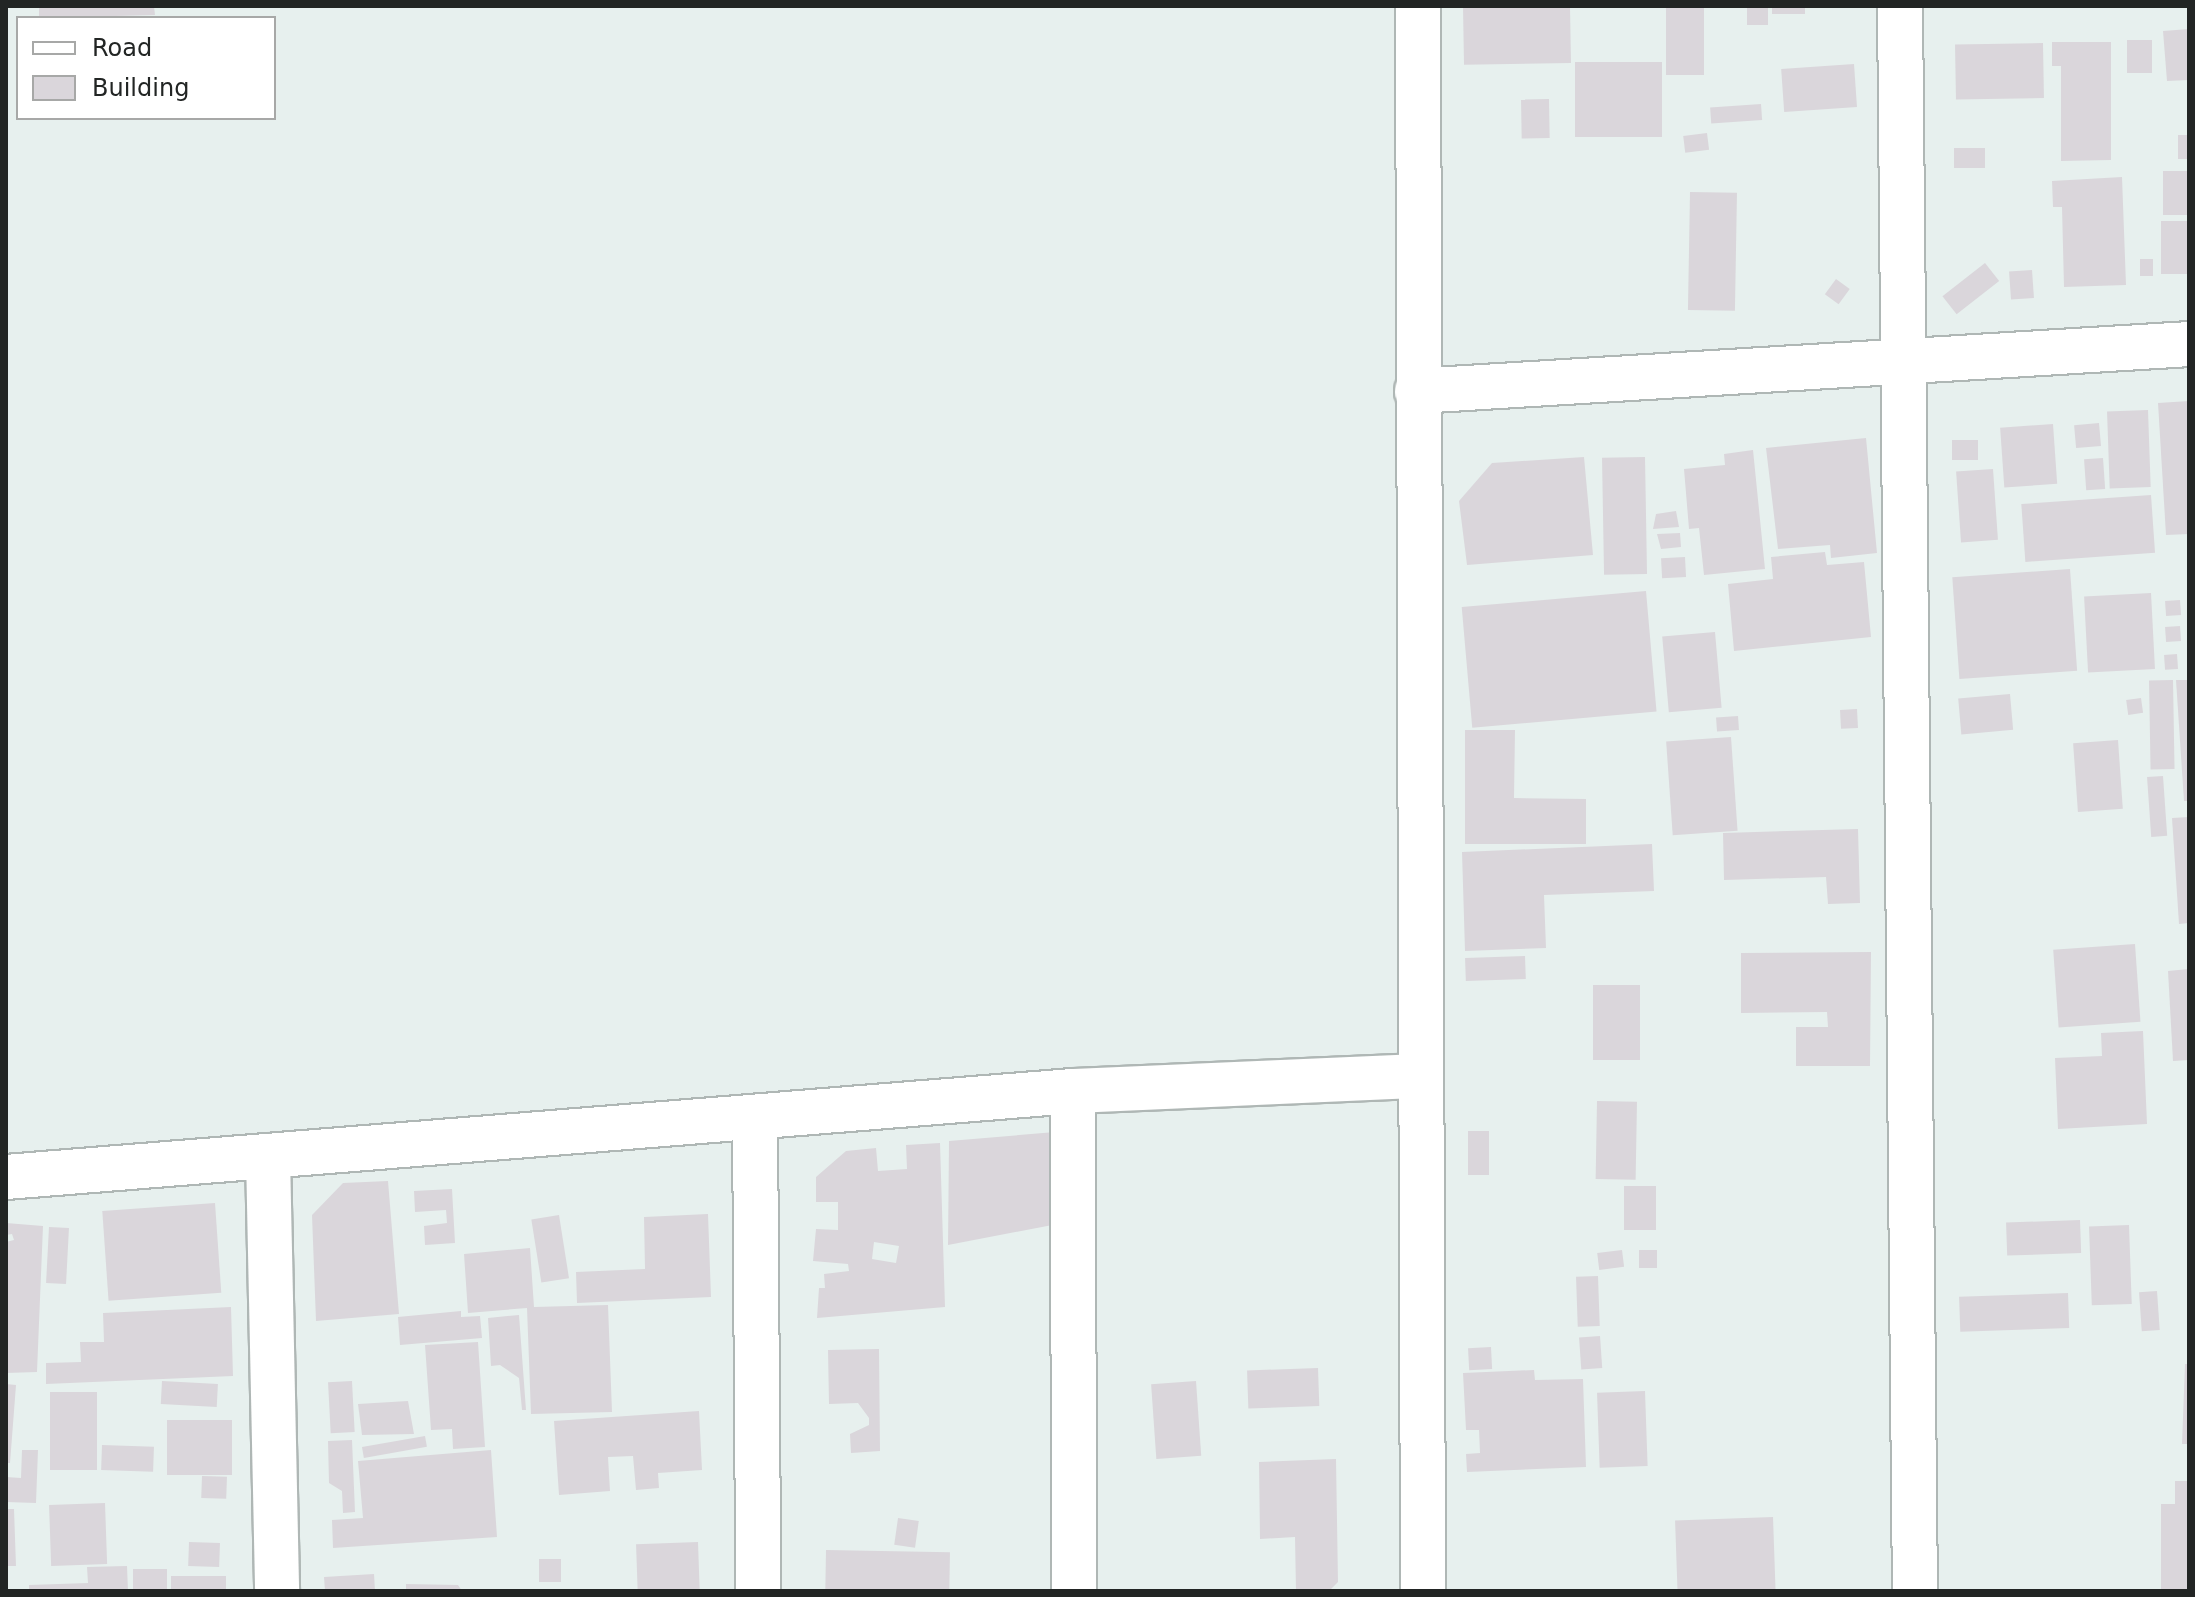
<!DOCTYPE html>
<style>
body{margin:0}
#map{position:relative;width:2195px;height:1597px;overflow:hidden;background:#e7f0ee;font-family:"DejaVu Sans",sans-serif}
div>[style]{position:absolute}
[style*='--x']{left:calc(var(--x)*1px);top:calc(var(--y)*1px);width:calc(var(--w)*1px);rotate:calc(var(--a)*1deg)}
.building>*{inset:0;background:#dad6db;transform-origin:0 0}
.roads{filter:drop-shadow(2px 0 #afb7b5) drop-shadow(-2px 0 #afb7b5) drop-shadow(0 2px #afb7b5) drop-shadow(0 -2px #afb7b5)}
.minor>*{height:44px;margin:-22px;padding:0 22px;transform-origin:22px;border-radius:22px;background:#fff}
span{translate:-50% -50%;white-space:nowrap;text-align:center;line-height:1.15;-webkit-text-stroke:6px #fff;paint-order:stroke}
.frame{position:absolute;inset:0;border:8px solid #222524;pointer-events:none}
.legend{position:absolute;left:16px;top:16px;width:260px;height:104px;box-sizing:border-box;background:#fff;border:2px solid #a7a8a7;margin:0;padding:10px 14px;list-style:none;font-size:24px;color:#222524}
.legend li{display:flex;align-items:center;gap:16px;height:40px}
.legend b{width:40px;border:2px solid #a7a8a7}
</style>
<div id="map">
<div class="building">
<div style="clip-path:polygon(39px 6px,154px 6px,155px 15px,39px 18px)"></div>
<div style="left:1570px;top:6px;width:57px;height:107px;rotate:89deg"></div>
<div style="left:1666px;top:6px;width:38px;height:69px"></div>
<div style="left:1747px;top:6px;width:21px;height:19px"></div>
<div style="left:1772px;top:6px;width:33px;height:8px"></div>
<div style="clip-path:polygon(2189px 29px,2189px 80px,2167px 81px,2163px 31px)"></div>
<div style="left:2127px;top:40px;width:25px;height:33px"></div>
<div style="clip-path:polygon(2052px 42px,2111px 42px,2111px 160px,2061px 161px,2061px 66px,2052px 66px)"></div>
<div style="left:2043px;top:43px;width:55px;height:88px;rotate:89deg"></div>
<div style="left:1662px;top:62px;width:75px;height:87px;rotate:90deg"></div>
<div style="left:1854px;top:64px;width:43px;height:73px;rotate:86deg"></div>
<div style="left:1549px;top:99px;width:39px;height:28px;rotate:89deg"></div>
<div style="left:1761px;top:104px;width:16px;height:51px;rotate:86deg"></div>
<div style="left:1707px;top:133px;width:17px;height:24px;rotate:83deg"></div>
<div style="left:2178px;top:135px;width:11px;height:24px"></div>
<div style="left:1954px;top:148px;width:31px;height:20px"></div>
<div style="left:2189px;top:171px;width:44px;height:26px;rotate:90deg"></div>
<div style="clip-path:polygon(2122px 177px,2126px 285px,2064px 287px,2062px 207px,2053px 207px,2052px 181px)"></div>
<div style="left:1690px;top:192px;width:47px;height:118px;rotate:1deg"></div>
<div style="left:2189px;top:221px;width:53px;height:28px;rotate:90deg"></div>
<div style="left:2153px;top:259px;width:17px;height:13px;rotate:90deg"></div>
<div style="left:1985px;top:263px;width:23px;height:54px;rotate:52deg"></div>
<div style="left:2032px;top:270px;width:28px;height:23px;rotate:86deg"></div>
<div style="left:1836px;top:279px;width:17px;height:19px;rotate:36deg"></div>
<div style="clip-path:polygon(2189px 401px,2189px 534px,2166px 535px,2158px 403px)"></div>
<div style="left:2148px;top:410px;width:77px;height:41px;rotate:88deg"></div>
<div style="left:2099px;top:423px;width:23px;height:25px;rotate:85deg"></div>
<div style="left:2053px;top:424px;width:60px;height:53px;rotate:86deg"></div>
<div style="clip-path:polygon(1866px 438px,1877px 553px,1831px 558px,1830px 545px,1778px 549px,1766px 448px)"></div>
<div style="left:1978px;top:440px;width:20px;height:26px;rotate:90deg"></div>
<div style="clip-path:polygon(1753px 450px,1765px 569px,1704px 575px,1699px 528px,1689px 529px,1684px 469px,1725px 465px,1724px 454px)"></div>
<div style="clip-path:polygon(1584px 457px,1593px 555px,1467px 565px,1459px 501px,1492px 463px)"></div>
<div style="left:1645px;top:457px;width:117px;height:43px;rotate:89deg"></div>
<div style="left:2103px;top:458px;width:31px;height:19px;rotate:86deg"></div>
<div style="left:1993px;top:469px;width:71px;height:37px;rotate:86deg"></div>
<div style="left:2151px;top:495px;width:58px;height:130px;rotate:86deg"></div>
<div style="clip-path:polygon(1676px 511px,1679px 527px,1653px 529px,1656px 514px)"></div>
<div style="clip-path:polygon(1680px 533px,1681px 547px,1661px 549px,1657px 534px)"></div>
<div style="clip-path:polygon(1825px 552px,1827px 565px,1864px 562px,1871px 637px,1734px 651px,1728px 584px,1773px 579px,1771px 557px)"></div>
<div style="left:1685px;top:557px;width:20px;height:24px;rotate:87deg"></div>
<div style="left:2070px;top:569px;width:102px;height:118px;rotate:86deg"></div>
<div style="left:1646px;top:591px;width:121px;height:185px;rotate:85deg"></div>
<div style="left:2151px;top:593px;width:76px;height:67px;rotate:87deg"></div>
<div style="left:2180px;top:600px;width:15px;height:15px;rotate:86deg"></div>
<div style="left:2180px;top:626px;width:15px;height:15px;rotate:86deg"></div>
<div style="left:1715px;top:632px;width:76px;height:53px;rotate:85deg"></div>
<div style="left:2177px;top:654px;width:15px;height:13px;rotate:86deg"></div>
<div style="left:2173px;top:680px;width:89px;height:24px;rotate:89deg"></div>
<div style="clip-path:polygon(2176px 680px,2189px 680px,2189px 801px,2184px 801px)"></div>
<div style="left:2010px;top:694px;width:36px;height:52px;rotate:85deg"></div>
<div style="left:2141px;top:698px;width:15px;height:15px;rotate:82deg"></div>
<div style="left:1857px;top:709px;width:19px;height:17px;rotate:87deg"></div>
<div style="left:1738px;top:716px;width:14px;height:22px;rotate:86deg"></div>
<div style="clip-path:polygon(1465px 730px,1515px 730px,1514px 798px,1586px 799px,1586px 844px,1465px 844px)"></div>
<div style="left:1731px;top:737px;width:94px;height:65px;rotate:86deg"></div>
<div style="left:2118px;top:740px;width:69px;height:45px;rotate:86deg"></div>
<div style="left:2163px;top:776px;width:60px;height:16px;rotate:86deg"></div>
<div style="clip-path:polygon(2189px 817px,2189px 923px,2179px 924px,2172px 818px)"></div>
<div style="clip-path:polygon(1858px 829px,1860px 903px,1828px 904px,1826px 877px,1724px 880px,1723px 833px)"></div>
<div style="clip-path:polygon(1652px 844px,1654px 891px,1544px 895px,1546px 948px,1465px 951px,1462px 852px)"></div>
<div style="left:2135px;top:944px;width:78px;height:82px;rotate:86deg"></div>
<div style="clip-path:polygon(1871px 952px,1870px 1066px,1796px 1066px,1796px 1027px,1828px 1027px,1827px 1012px,1741px 1013px,1741px 953px)"></div>
<div style="left:1525px;top:956px;width:23px;height:60px;rotate:88deg"></div>
<div style="clip-path:polygon(2189px 969px,2189px 1060px,2173px 1061px,2168px 971px)"></div>
<div style="left:1593px;top:985px;width:47px;height:75px"></div>
<div style="clip-path:polygon(2143px 1031px,2147px 1124px,2058px 1129px,2055px 1058px,2102px 1056px,2101px 1033px)"></div>
<div style="left:1597px;top:1101px;width:40px;height:78px;rotate:1deg"></div>
<div style="clip-path:polygon(1067px 1131px,1068px 1222px,948px 1245px,949px 1141px)"></div>
<div style="left:1468px;top:1131px;width:21px;height:44px"></div>
<div style="clip-path:polygon(evenodd,940px 1143px,945px 1307px,817px 1318px,819px 1288px,825px 1288px,824px 1274px,849px 1271px,848px 1264px,813px 1261px,816px 1229px,838px 1230px,838px 1202px,816px 1202px,816px 1177px,846px 1151px,876px 1148px,878px 1171px,907px 1169px,906px 1145px,940px 1143px,874px 1242px,899px 1246px,896px 1263px,872px 1259px,874px 1242px)"></div>
<div style="clip-path:polygon(388px 1181px,399px 1314px,316px 1321px,312px 1215px,343px 1183px)"></div>
<div style="left:1656px;top:1186px;width:44px;height:32px;rotate:90deg"></div>
<div style="clip-path:polygon(452px 1189px,455px 1243px,425px 1245px,424px 1226px,447px 1223px,446px 1210px,415px 1212px,414px 1191px)"></div>
<div style="left:215px;top:1203px;width:90px;height:113px;rotate:86deg"></div>
<div style="clip-path:polygon(708px 1214px,711px 1297px,577px 1303px,576px 1272px,645px 1269px,644px 1217px)"></div>
<div style="left:559px;top:1215px;width:64px;height:28px;rotate:81deg"></div>
<div style="left:2080px;top:1220px;width:33px;height:74px;rotate:88deg"></div>
<div style="clip-path:polygon(6px 1223px,43px 1226px,37px 1372px,6px 1373px,6px 1242px,14px 1240px,12px 1234px,6px 1235px)"></div>
<div style="left:2129px;top:1225px;width:79px;height:40px;rotate:88deg"></div>
<div style="left:49px;top:1227px;width:20px;height:56px;rotate:3deg"></div>
<div style="clip-path:polygon(530px 1248px,534px 1307px,608px 1305px,612px 1412px,531px 1414px,527px 1308px,468px 1313px,464px 1254px)"></div>
<div style="left:1622px;top:1250px;width:17px;height:25px;rotate:83deg"></div>
<div style="left:1639px;top:1250px;width:18px;height:18px"></div>
<div style="left:1598px;top:1276px;width:50px;height:22px;rotate:88deg"></div>
<div style="left:2157px;top:1291px;width:39px;height:18px;rotate:86deg"></div>
<div style="left:2068px;top:1293px;width:35px;height:109px;rotate:88deg"></div>
<div style="clip-path:polygon(231px 1307px,233px 1376px,46px 1384px,46px 1363px,81px 1362px,80px 1342px,104px 1342px,103px 1313px)"></div>
<div style="clip-path:polygon(461px 1311px,461px 1317px,480px 1316px,482px 1338px,400px 1345px,398px 1317px)"></div>
<div style="clip-path:polygon(519px 1315px,526px 1410px,522px 1410px,519px 1378px,500px 1365px,491px 1366px,488px 1318px)"></div>
<div style="left:1600px;top:1336px;width:32px;height:21px;rotate:86deg"></div>
<div style="clip-path:polygon(478px 1342px,485px 1447px,453px 1449px,452px 1429px,431px 1430px,425px 1345px)"></div>
<div style="left:1491px;top:1347px;width:22px;height:23px;rotate:87deg"></div>
<div style="clip-path:polygon(879px 1349px,880px 1451px,851px 1453px,850px 1434px,869px 1425px,869px 1418px,858px 1403px,829px 1404px,828px 1350px)"></div>
<div style="clip-path:polygon(2185px 1364px,2189px 1364px,2189px 1444px,2182px 1444px)"></div>
<div style="left:1318px;top:1368px;width:38px;height:71px;rotate:88deg"></div>
<div style="clip-path:polygon(1534px 1370px,1535px 1380px,1583px 1379px,1586px 1467px,1467px 1472px,1466px 1454px,1480px 1453px,1479px 1430px,1466px 1430px,1463px 1373px)"></div>
<div style="left:162px;top:1381px;width:56px;height:23px;rotate:3deg"></div>
<div style="left:352px;top:1381px;width:51px;height:24px;rotate:87deg"></div>
<div style="left:1196px;top:1381px;width:75px;height:45px;rotate:86deg"></div>
<div style="clip-path:polygon(6px 1384px,16px 1385px,10px 1463px,6px 1463px)"></div>
<div style="left:1645px;top:1391px;width:75px;height:48px;rotate:88deg"></div>
<div style="left:50px;top:1392px;width:47px;height:78px"></div>
<div style="clip-path:polygon(408px 1401px,414px 1434px,362px 1435px,358px 1404px)"></div>
<div style="clip-path:polygon(699px 1411px,702px 1470px,658px 1473px,659px 1488px,636px 1490px,633px 1456px,608px 1457px,610px 1491px,559px 1495px,554px 1421px)"></div>
<div style="left:167px;top:1420px;width:65px;height:55px"></div>
<div style="left:425px;top:1436px;width:11px;height:64px;rotate:80deg"></div>
<div style="clip-path:polygon(352px 1440px,355px 1512px,343px 1513px,342px 1491px,329px 1483px,328px 1441px)"></div>
<div style="left:102px;top:1445px;width:52px;height:25px;rotate:2deg"></div>
<div style="clip-path:polygon(22px 1450px,38px 1450px,36px 1503px,6px 1502px,6px 1477px,21px 1478px)"></div>
<div style="clip-path:polygon(491px 1450px,497px 1537px,333px 1548px,332px 1520px,363px 1518px,358px 1461px)"></div>
<div style="clip-path:polygon(1336px 1459px,1338px 1582px,1329px 1591px,1296px 1591px,1295px 1537px,1260px 1539px,1259px 1462px)"></div>
<div style="left:202px;top:1476px;width:25px;height:22px;rotate:2deg"></div>
<div style="clip-path:polygon(2175px 1481px,2189px 1481px,2189px 1591px,2161px 1591px,2161px 1504px,2175px 1504px)"></div>
<div style="left:105px;top:1503px;width:61px;height:56px;rotate:88deg"></div>
<div style="clip-path:polygon(6px 1509px,14px 1509px,16px 1566px,6px 1566px)"></div>
<div style="left:1773px;top:1517px;width:74px;height:98px;rotate:88deg"></div>
<div style="left:898px;top:1518px;width:21px;height:27px;rotate:8deg"></div>
<div style="left:189px;top:1542px;width:31px;height:24px;rotate:2deg"></div>
<div style="left:698px;top:1542px;width:49px;height:62px;rotate:88deg"></div>
<div style="left:826px;top:1550px;width:124px;height:41px;rotate:1deg"></div>
<div style="left:539px;top:1559px;width:22px;height:23px"></div>
<div style="clip-path:polygon(127px 1566px,128px 1591px,29px 1591px,29px 1585px,88px 1583px,87px 1567px)"></div>
<div style="left:167px;top:1569px;width:22px;height:34px;rotate:90deg"></div>
<div style="clip-path:polygon(374px 1574px,375px 1591px,325px 1591px,324px 1577px)"></div>
<div style="left:171px;top:1576px;width:55px;height:15px"></div>
<div style="clip-path:polygon(406px 1584px,458px 1585px,462px 1591px,406px 1591px)"></div>
</div>
<div class="roads">
<div class="minor">
<div style="--x:1418;--y:6;--w:1585;--a:89.82"></div>
<div style="--x:1900;--y:6;--w:1585;--a:89.46"></div>
<div style="--x:1417;--y:391;--w:773;--a:-3.48"></div>
<div style="--x:1073;--y:1091;--w:500;--a:89.89"></div>
<div style="--x:755;--y:1118;--w:473;--a:89.6"></div>
<div style="--x:268;--y:1156;--w:435;--a:88.8"></div>
<div style="--x:6;--y:1177;--w:1070;--a:-4.61"></div>
<div style="--x:1073;--y:1091;--w:348;--a:-2.5"></div>
</div>
</div>
<div class="frame"></div>
<ul class="legend">
<li><b style="height:10px;background:#fff"></b>Road</li>
<li><b style="height:22px;background:#dad6db"></b>Building</li>
</ul>
</div>
